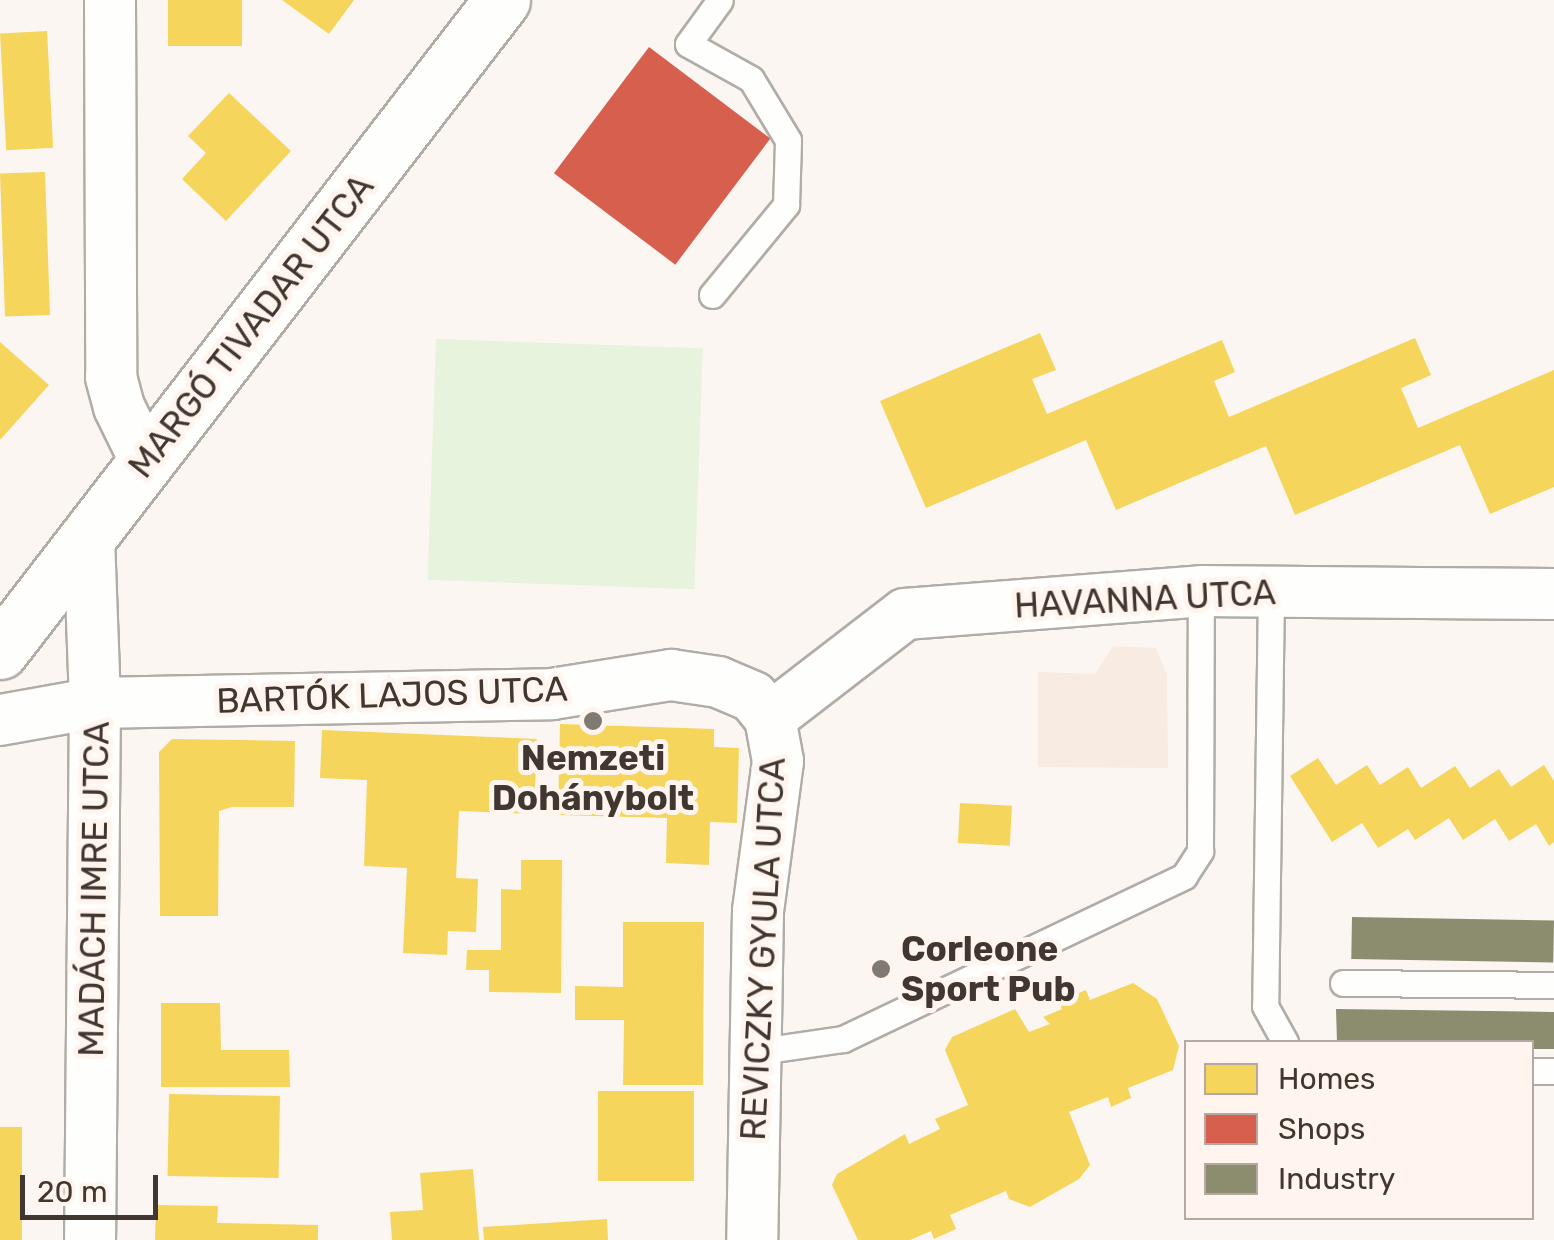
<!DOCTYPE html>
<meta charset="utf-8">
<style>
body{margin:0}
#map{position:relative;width:1554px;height:1240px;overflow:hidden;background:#fbf6f2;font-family:Rubik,sans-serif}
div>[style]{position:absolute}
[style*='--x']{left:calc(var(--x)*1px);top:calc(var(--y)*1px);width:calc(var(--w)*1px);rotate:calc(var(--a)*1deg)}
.built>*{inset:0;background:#f8ebe2}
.green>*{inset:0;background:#e8f3de;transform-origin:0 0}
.homes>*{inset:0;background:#f6d55c;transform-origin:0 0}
.shops>*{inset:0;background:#d6604d;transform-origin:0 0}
.industry>*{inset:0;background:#8c8c6e;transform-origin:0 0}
.roads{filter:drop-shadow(2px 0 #b2aca7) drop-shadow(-2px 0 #b2aca7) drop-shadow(0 2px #b2aca7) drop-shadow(0 -2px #b2aca7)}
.service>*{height:25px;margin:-12.5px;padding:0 12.5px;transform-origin:12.5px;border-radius:12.5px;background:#fefefd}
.minor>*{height:50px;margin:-25px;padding:0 25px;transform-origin:25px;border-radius:25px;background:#fefefd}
.tertiary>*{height:55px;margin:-27.5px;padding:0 27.5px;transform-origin:27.5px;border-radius:27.5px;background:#fefefd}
.dots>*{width:28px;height:28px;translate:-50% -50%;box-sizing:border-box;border:5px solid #fff5ee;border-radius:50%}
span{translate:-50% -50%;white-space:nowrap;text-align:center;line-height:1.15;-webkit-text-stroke:10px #fff5ee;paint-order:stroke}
.street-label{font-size:35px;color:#403730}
.poi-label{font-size:35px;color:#403730;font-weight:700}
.left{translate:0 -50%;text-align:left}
.legend{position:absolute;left:1184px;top:1040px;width:350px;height:180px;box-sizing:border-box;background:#fff5ee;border:2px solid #b3a9a2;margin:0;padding:12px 18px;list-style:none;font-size:30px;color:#403730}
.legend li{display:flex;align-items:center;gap:20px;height:50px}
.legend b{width:50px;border:2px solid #b3a9a2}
.scale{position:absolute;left:20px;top:1175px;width:138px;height:45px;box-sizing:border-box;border:5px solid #403730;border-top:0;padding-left:12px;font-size:30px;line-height:35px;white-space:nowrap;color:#403730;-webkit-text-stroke:8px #fff5ee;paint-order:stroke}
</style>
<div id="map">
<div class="built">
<div style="clip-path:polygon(1113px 646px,1156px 648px,1167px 675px,1168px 768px,1038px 767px,1038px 672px,1095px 674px)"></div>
</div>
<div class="green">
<div style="left:436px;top:339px;width:267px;height:241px;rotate:2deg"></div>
</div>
<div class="homes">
<div style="left:168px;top:0;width:74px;height:46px"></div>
<div style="clip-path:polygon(282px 0,354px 0,329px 34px)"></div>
<div style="left:47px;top:31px;width:117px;height:47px;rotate:87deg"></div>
<div style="clip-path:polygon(229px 93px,291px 151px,226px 221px,182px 179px,206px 153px,188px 136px)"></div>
<div style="left:45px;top:172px;width:143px;height:45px;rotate:88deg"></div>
<div style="clip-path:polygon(1040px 333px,1056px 370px,1032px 379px,1047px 414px,1222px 340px,1235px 372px,1214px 381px,1229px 417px,1415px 338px,1431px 375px,1401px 388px,1418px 428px,1554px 370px,1554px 487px,1490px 514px,1460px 445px,1295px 515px,1266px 446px,1116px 510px,1086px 440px,926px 508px,880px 401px)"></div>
<div style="clip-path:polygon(0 342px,49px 385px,0 440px)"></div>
<div style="clip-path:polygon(560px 724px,714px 729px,714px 747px,739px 748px,737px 823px,710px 822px,709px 865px,666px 863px,667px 818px,558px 815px)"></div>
<div style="clip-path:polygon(322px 730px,537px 739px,534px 814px,459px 811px,456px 878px,478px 879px,476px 932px,448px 931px,447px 955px,403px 953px,407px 868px,364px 866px,367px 780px,320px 778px)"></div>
<div style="clip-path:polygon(172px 739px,295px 741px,294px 807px,232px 807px,219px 811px,218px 916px,160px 916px,159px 752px)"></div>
<div style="clip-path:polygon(1318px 758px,1336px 785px,1367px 765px,1380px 785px,1408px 767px,1421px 788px,1455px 766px,1470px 788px,1499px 769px,1511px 787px,1544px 765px,1554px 781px,1554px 842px,1549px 846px,1536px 824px,1509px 841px,1495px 819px,1463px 840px,1449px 818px,1415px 840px,1408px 829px,1378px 848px,1362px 823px,1332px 842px,1290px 776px)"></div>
<div style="left:960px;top:803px;width:52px;height:40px;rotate:3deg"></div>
<div style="clip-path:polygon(521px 860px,562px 860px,561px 993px,489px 992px,489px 970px,466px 970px,467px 950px,501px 950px,501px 889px,521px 890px)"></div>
<div style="clip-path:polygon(623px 922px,704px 922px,703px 1085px,623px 1085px,624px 1020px,575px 1020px,575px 986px,623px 987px)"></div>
<div style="clip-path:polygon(1133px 983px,1157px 999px,1179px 1046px,1173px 1070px,1128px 1088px,1131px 1098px,1111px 1107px,1108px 1097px,1069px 1112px,1090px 1165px,1079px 1179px,1030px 1207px,1009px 1199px,1006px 1191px,950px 1215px,956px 1229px,934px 1239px,931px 1231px,910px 1240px,858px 1240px,832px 1185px,837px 1174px,905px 1134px,909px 1144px,940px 1129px,935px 1119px,968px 1105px,945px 1050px,952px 1037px,1015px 1009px,1029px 1032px,1050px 1024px,1043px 1017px,1062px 1009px,1059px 1001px,1086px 990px,1090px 1000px)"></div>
<div style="clip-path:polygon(161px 1003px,220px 1003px,221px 1050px,289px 1050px,290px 1087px,161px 1087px)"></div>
<div style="left:598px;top:1091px;width:96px;height:90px"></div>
<div style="left:169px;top:1094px;width:111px;height:82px;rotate:1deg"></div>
<div style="left:0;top:1127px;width:22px;height:113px"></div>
<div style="clip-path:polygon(473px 1169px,479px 1240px,392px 1240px,390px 1212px,423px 1210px,420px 1173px)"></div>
<div style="clip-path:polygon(156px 1205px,218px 1206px,217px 1223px,318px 1225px,318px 1240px,155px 1240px)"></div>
<div style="clip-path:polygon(607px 1219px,608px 1240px,484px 1240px,483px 1227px)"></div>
</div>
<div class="shops">
<div style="left:649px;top:47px;width:152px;height:158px;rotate:37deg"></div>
</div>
<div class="industry">
<div style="left:1352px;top:917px;width:202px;height:42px;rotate:1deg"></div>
<div style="clip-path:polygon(1336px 1009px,1554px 1012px,1554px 1049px,1532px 1049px,1532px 1042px,1337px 1042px)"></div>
</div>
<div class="roads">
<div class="service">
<div style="--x:712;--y:295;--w:117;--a:-50.6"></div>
<div style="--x:786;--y:205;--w:65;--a:-88.2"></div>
<div style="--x:788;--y:140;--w:71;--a:-121.2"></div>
<div style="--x:751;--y:79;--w:72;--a:-150.9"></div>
<div style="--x:688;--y:44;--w:54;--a:-54"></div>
<div style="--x:1271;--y:591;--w:415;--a:90.8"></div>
<div style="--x:1265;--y:1006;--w:41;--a:60.9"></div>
<div style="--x:1343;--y:983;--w:211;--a:0.5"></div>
<div style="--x:753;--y:1052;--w:91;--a:-8.2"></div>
<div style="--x:843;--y:1039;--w:378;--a:-25.5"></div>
<div style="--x:1184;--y:876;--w:30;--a:-57"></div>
<div style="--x:1200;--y:851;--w:260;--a:-89.8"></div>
<div style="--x:1532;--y:1071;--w:22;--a:0"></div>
</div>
<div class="minor">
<div style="--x:110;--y:0;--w:377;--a:89.8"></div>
<div style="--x:111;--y:377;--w:31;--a:75"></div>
<div style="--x:119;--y:407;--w:61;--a:63.9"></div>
<div style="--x:89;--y:538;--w:165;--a:87.9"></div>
<div style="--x:95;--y:703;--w:537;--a:90.53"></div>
<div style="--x:770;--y:718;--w:170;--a:-37.6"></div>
<div style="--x:905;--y:614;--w:297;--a:-4.4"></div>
<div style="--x:1201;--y:591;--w:353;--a:0.5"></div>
<div style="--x:0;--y:720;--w:97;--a:-10.1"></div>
<div style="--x:95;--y:703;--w:457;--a:-1.1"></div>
<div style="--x:552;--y:694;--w:121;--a:-9.1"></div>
<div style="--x:671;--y:675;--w:48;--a:8.5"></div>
<div style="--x:718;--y:682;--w:38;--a:23"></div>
<div style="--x:753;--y:697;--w:27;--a:51"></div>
<div style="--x:770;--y:718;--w:44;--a:79.5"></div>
<div style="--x:778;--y:761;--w:151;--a:97.6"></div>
<div style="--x:758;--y:911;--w:329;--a:91"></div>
</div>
<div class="tertiary">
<div style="--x:0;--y:651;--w:822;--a:-52.36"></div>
</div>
</div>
<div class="dots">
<div style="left:593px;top:721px;background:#817a74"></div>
<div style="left:881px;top:969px;background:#817a74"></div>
</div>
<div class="street-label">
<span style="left:251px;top:326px;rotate:-52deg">MARGÓ TIVADAR UTCA</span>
<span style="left:1145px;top:599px;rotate:-3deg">HAVANNA UTCA</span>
<span style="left:392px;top:695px;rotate:-2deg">BARTÓK LAJOS UTCA</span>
<span style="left:94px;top:889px;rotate:-89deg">MADÁCH IMRE UTCA</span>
<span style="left:763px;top:949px;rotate:-87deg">REVICZKY GYULA UTCA</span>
</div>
<div class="poi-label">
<span style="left:593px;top:778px">Nemzeti<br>Dohánybolt</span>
<span class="left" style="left:901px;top:969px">Corleone<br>Sport Pub</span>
</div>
<ul class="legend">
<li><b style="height:28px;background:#f6d55c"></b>Homes</li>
<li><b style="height:28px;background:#d6604d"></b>Shops</li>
<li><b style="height:28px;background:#8c8c6e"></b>Industry</li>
</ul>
<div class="scale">20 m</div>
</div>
